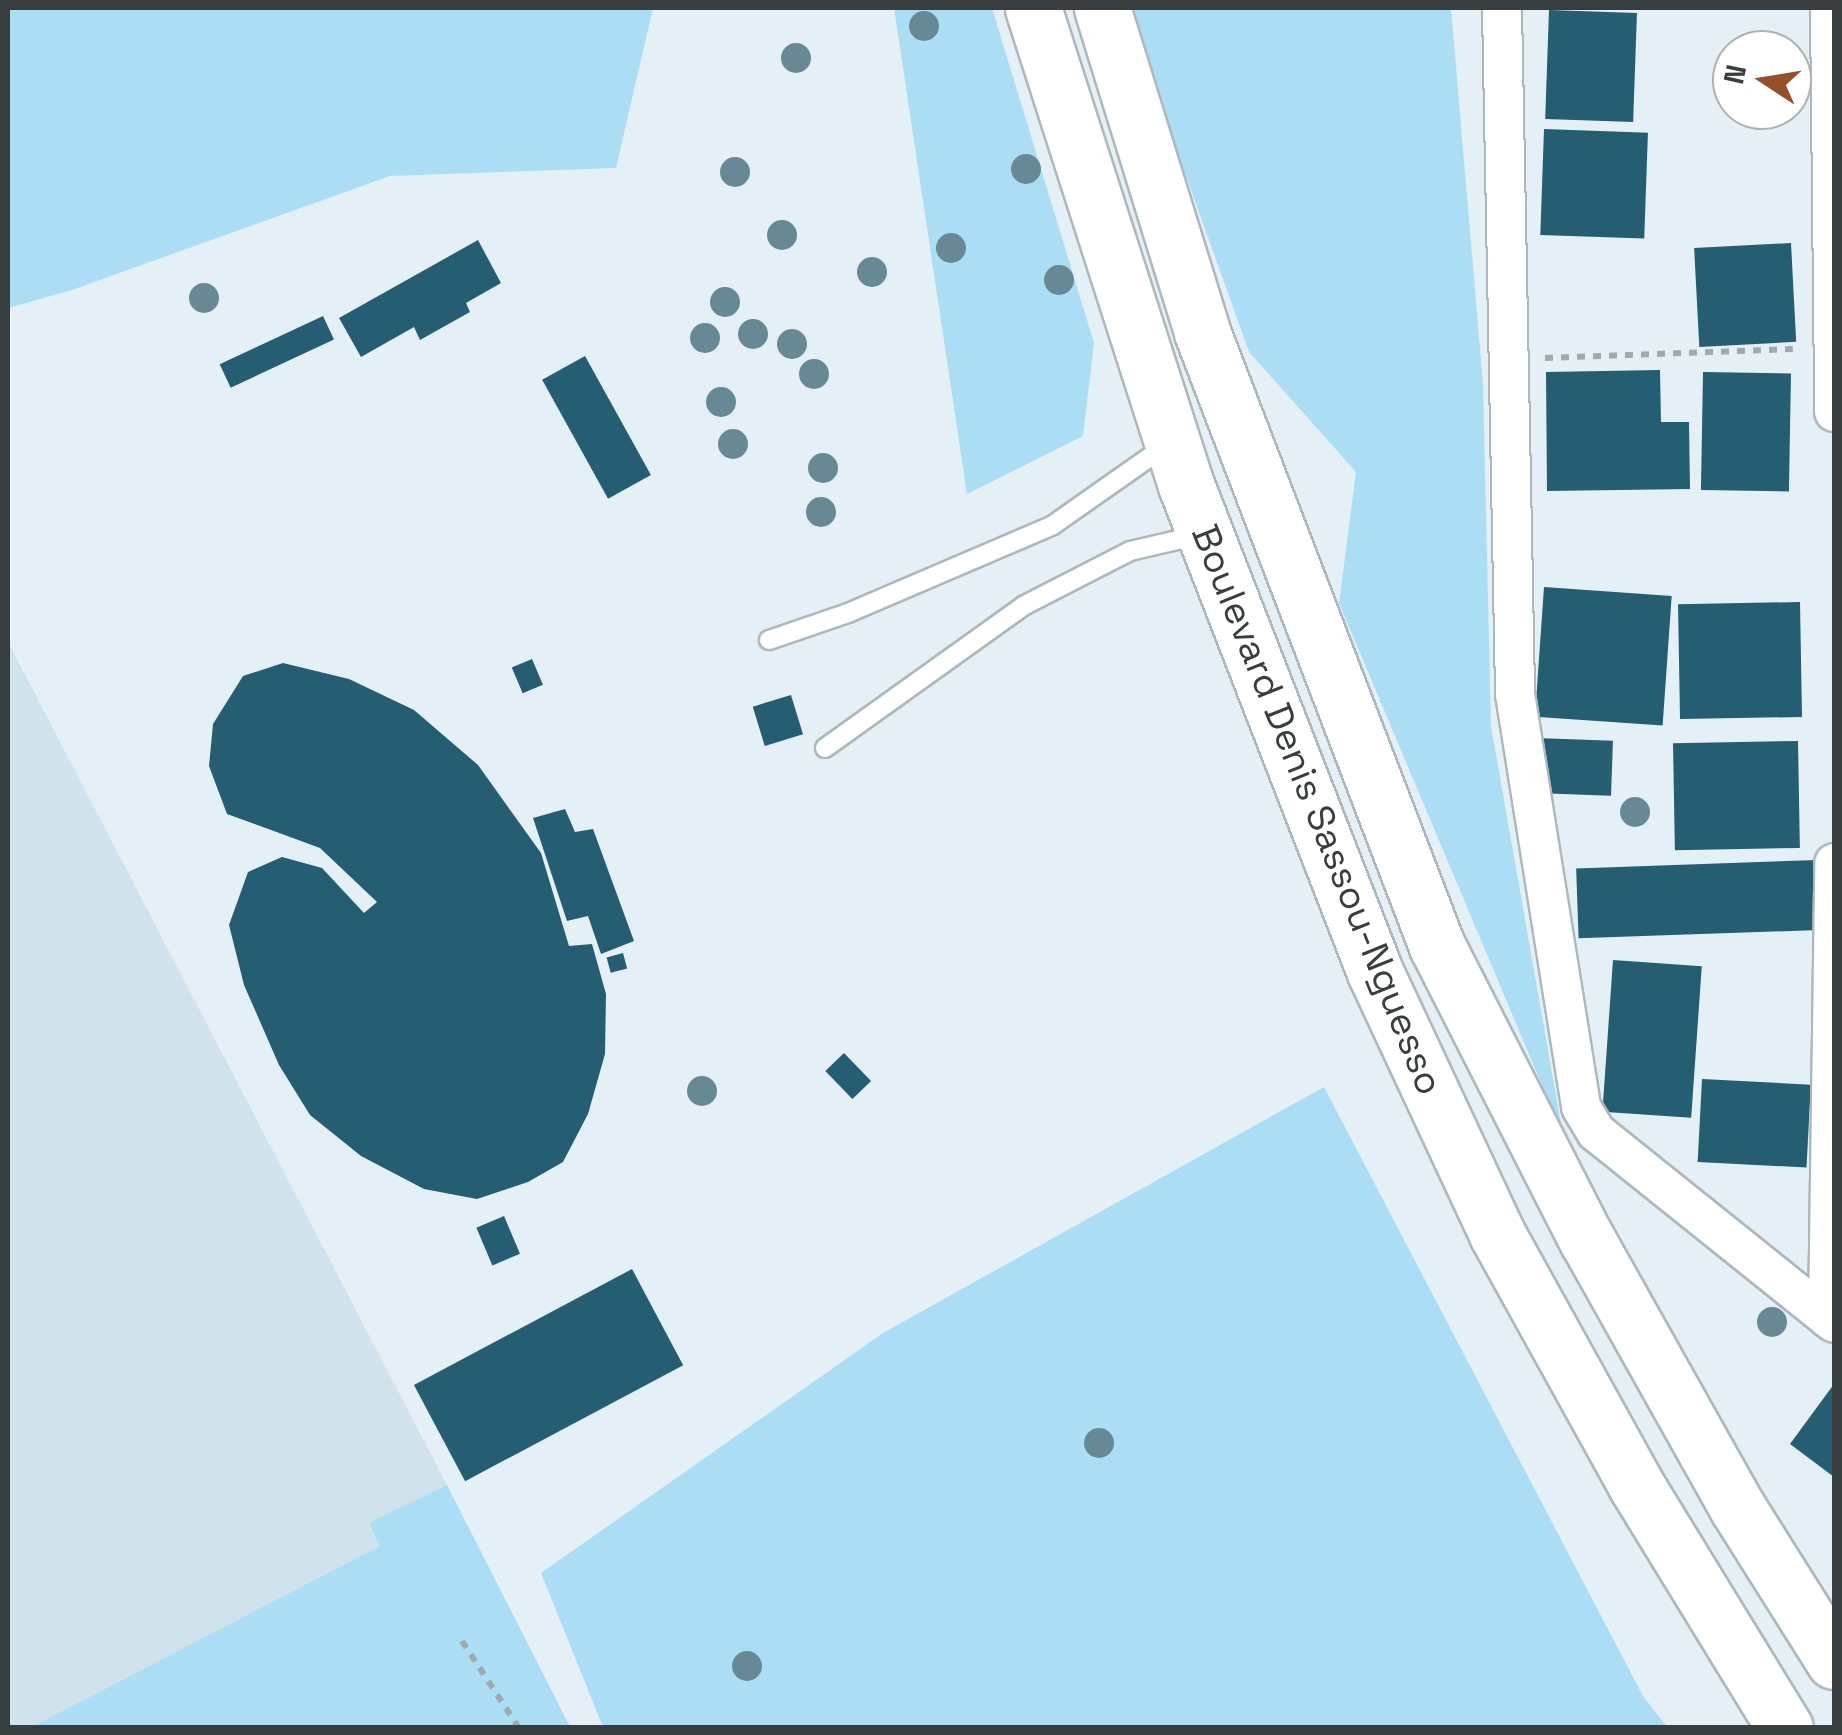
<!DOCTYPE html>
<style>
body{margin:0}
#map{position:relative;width:1842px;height:1735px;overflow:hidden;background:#e4f0f5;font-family:"Space Grotesk",sans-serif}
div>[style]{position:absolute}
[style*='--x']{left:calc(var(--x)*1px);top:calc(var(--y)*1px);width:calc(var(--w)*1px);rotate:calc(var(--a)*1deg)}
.built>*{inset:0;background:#d0e2eb}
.green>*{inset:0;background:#abdef5}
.building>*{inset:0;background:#255e73;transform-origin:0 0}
.path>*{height:6px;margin-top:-3px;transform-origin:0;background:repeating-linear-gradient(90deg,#a0aaae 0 8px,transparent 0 16px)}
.roads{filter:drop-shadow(2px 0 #adb8bd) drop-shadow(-2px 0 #adb8bd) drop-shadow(0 2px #adb8bd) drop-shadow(0 -2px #adb8bd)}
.lane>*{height:18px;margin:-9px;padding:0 9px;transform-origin:9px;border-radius:9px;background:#fff}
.street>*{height:38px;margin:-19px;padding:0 19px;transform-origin:19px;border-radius:19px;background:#fff}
.primary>*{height:55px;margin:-27.5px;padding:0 27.5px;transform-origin:27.5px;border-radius:27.5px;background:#fff}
.trees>*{width:30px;height:30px;margin:-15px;border-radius:50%;background:#678995}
span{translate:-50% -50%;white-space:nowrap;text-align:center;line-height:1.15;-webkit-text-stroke:10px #fff;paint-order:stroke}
.street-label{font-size:38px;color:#383d3f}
.frame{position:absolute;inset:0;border:10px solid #383d3f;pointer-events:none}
.north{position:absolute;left:1712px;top:30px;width:100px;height:100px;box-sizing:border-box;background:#fff;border:2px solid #afb1b2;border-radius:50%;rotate:282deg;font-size:28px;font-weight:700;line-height:40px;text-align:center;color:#383d3f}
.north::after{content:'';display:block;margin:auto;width:35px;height:45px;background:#964f29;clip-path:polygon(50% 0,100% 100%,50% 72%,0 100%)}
</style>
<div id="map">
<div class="built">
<div style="clip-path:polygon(8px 642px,447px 1485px,570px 1727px,8px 1727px)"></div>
</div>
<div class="green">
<div style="clip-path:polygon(8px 8px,653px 8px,616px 168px,390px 176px,72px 290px,8px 308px)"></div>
<div style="clip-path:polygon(894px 8px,992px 8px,1094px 343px,1083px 436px,967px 494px)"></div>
<div style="clip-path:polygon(1126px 8px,1451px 8px,1483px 384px,1491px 726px,1563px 1135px,1339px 603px,1356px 472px,1249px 352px)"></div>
<div style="clip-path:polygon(1324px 1087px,1643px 1696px,1667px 1727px,603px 1727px,541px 1573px,883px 1333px)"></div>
<div style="clip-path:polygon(447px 1485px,570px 1727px,32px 1727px,380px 1546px,369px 1523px)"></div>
</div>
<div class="building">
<div style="left:1549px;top:10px;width:88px;height:109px;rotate:2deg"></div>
<div style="left:1544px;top:129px;width:104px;height:106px;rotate:2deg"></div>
<div style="clip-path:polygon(478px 240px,501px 283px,466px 303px,470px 312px,420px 340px,414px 327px,361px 357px,339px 318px)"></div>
<div style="left:1791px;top:243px;width:99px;height:97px;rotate:87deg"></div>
<div style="left:323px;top:316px;width:26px;height:114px;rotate:65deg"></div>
<div style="left:585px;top:356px;width:136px;height:49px;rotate:61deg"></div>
<div style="clip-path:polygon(1660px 370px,1661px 422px,1689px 422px,1690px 489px,1547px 491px,1546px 372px)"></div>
<div style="left:1703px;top:372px;width:88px;height:118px;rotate:1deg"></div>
<div style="left:1544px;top:587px;width:128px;height:130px;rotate:4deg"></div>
<div style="left:1800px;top:602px;width:115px;height:122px;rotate:89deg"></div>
<div style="left:532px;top:659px;width:28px;height:22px;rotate:67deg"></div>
<div style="clip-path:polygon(283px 663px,349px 679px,414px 710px,478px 765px,541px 853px,569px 946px,592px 944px,606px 994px,605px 1054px,588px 1114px,563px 1162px,528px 1182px,477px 1199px,424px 1189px,361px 1156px,310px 1115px,279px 1065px,244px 985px,229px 925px,248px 872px,282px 857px,322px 868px,364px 913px,377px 902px,320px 848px,227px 814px,209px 766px,213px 724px,243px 676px)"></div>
<div style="left:791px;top:695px;width:41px;height:40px;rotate:73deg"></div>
<div style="left:1536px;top:738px;width:77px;height:55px;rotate:2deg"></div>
<div style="left:1798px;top:741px;width:107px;height:125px;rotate:89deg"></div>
<div style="clip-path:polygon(565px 809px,575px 832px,593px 829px,634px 941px,601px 954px,588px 916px,567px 921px,533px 818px)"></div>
<div style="left:1817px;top:860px;width:70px;height:241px;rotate:88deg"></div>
<div style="left:623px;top:953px;width:16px;height:17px;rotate:75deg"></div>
<div style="left:1613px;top:960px;width:89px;height:152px;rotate:4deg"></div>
<div style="left:844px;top:1053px;width:39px;height:26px;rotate:46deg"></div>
<div style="left:1702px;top:1079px;width:109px;height:83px;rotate:3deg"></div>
<div style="left:504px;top:1216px;width:41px;height:30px;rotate:67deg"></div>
<div style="left:632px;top:1269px;width:109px;height:247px;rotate:62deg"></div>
<div style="clip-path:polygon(1834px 1384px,1834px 1477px,1790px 1444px)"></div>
</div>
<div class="path">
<div style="--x:1545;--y:358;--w:248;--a:-2.1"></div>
<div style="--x:462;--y:1641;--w:104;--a:56.8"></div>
</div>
<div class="roads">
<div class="lane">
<div style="--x:769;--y:640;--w:83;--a:-18.9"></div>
<div style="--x:848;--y:613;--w:223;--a:-23.2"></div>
<div style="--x:1053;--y:525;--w:139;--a:-35.1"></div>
<div style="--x:825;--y:748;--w:244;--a:-35.6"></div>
<div style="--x:1023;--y:606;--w:120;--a:-27.2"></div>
<div style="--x:1130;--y:551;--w:71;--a:-13.1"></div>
</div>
<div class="street">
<div style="--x:1502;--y:8;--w:686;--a:88.91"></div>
<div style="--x:1515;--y:694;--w:418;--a:80.9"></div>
<div style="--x:1581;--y:1107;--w:29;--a:59"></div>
<div style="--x:1596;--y:1132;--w:305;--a:38.7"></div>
<div style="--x:1830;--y:8;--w:404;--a:89.4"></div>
<div style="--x:1828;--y:1318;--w:455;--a:-89.2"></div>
</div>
<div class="primary">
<div style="--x:1033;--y:8;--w:501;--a:72.22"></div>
<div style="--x:1186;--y:485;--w:522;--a:68.79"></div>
<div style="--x:1375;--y:972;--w:289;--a:65"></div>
<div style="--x:1497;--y:1234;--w:287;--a:61"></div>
<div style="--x:1636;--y:1485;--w:285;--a:58.5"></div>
<div style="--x:1102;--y:8;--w:339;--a:72.8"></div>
<div style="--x:1202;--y:332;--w:657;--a:69.06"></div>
<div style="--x:1437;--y:946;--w:328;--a:63"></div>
<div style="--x:1586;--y:1238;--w:308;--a:60.7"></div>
<div style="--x:1737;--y:1507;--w:182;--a:57.8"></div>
</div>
</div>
<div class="trees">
<div style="left:924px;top:26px"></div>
<div style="left:796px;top:58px"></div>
<div style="left:1026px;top:169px"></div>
<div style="left:735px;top:172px"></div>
<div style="left:782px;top:235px"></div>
<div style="left:951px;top:248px"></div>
<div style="left:872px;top:272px"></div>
<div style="left:1059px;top:280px"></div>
<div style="left:204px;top:298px"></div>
<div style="left:725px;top:302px"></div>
<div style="left:753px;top:334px"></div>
<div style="left:705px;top:338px"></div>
<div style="left:792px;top:344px"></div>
<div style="left:814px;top:374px"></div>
<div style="left:721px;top:402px"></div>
<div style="left:733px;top:444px"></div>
<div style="left:823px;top:468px"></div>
<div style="left:821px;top:512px"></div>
<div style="left:1635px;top:812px"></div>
<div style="left:702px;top:1091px"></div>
<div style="left:1772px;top:1322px"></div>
<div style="left:1099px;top:1443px"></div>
<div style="left:747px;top:1666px"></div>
</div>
<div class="street-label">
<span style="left:1317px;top:810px;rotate:68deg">Boulevard Denis Sassou-Nguesso</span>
</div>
<div class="frame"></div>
<div class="north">N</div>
</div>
